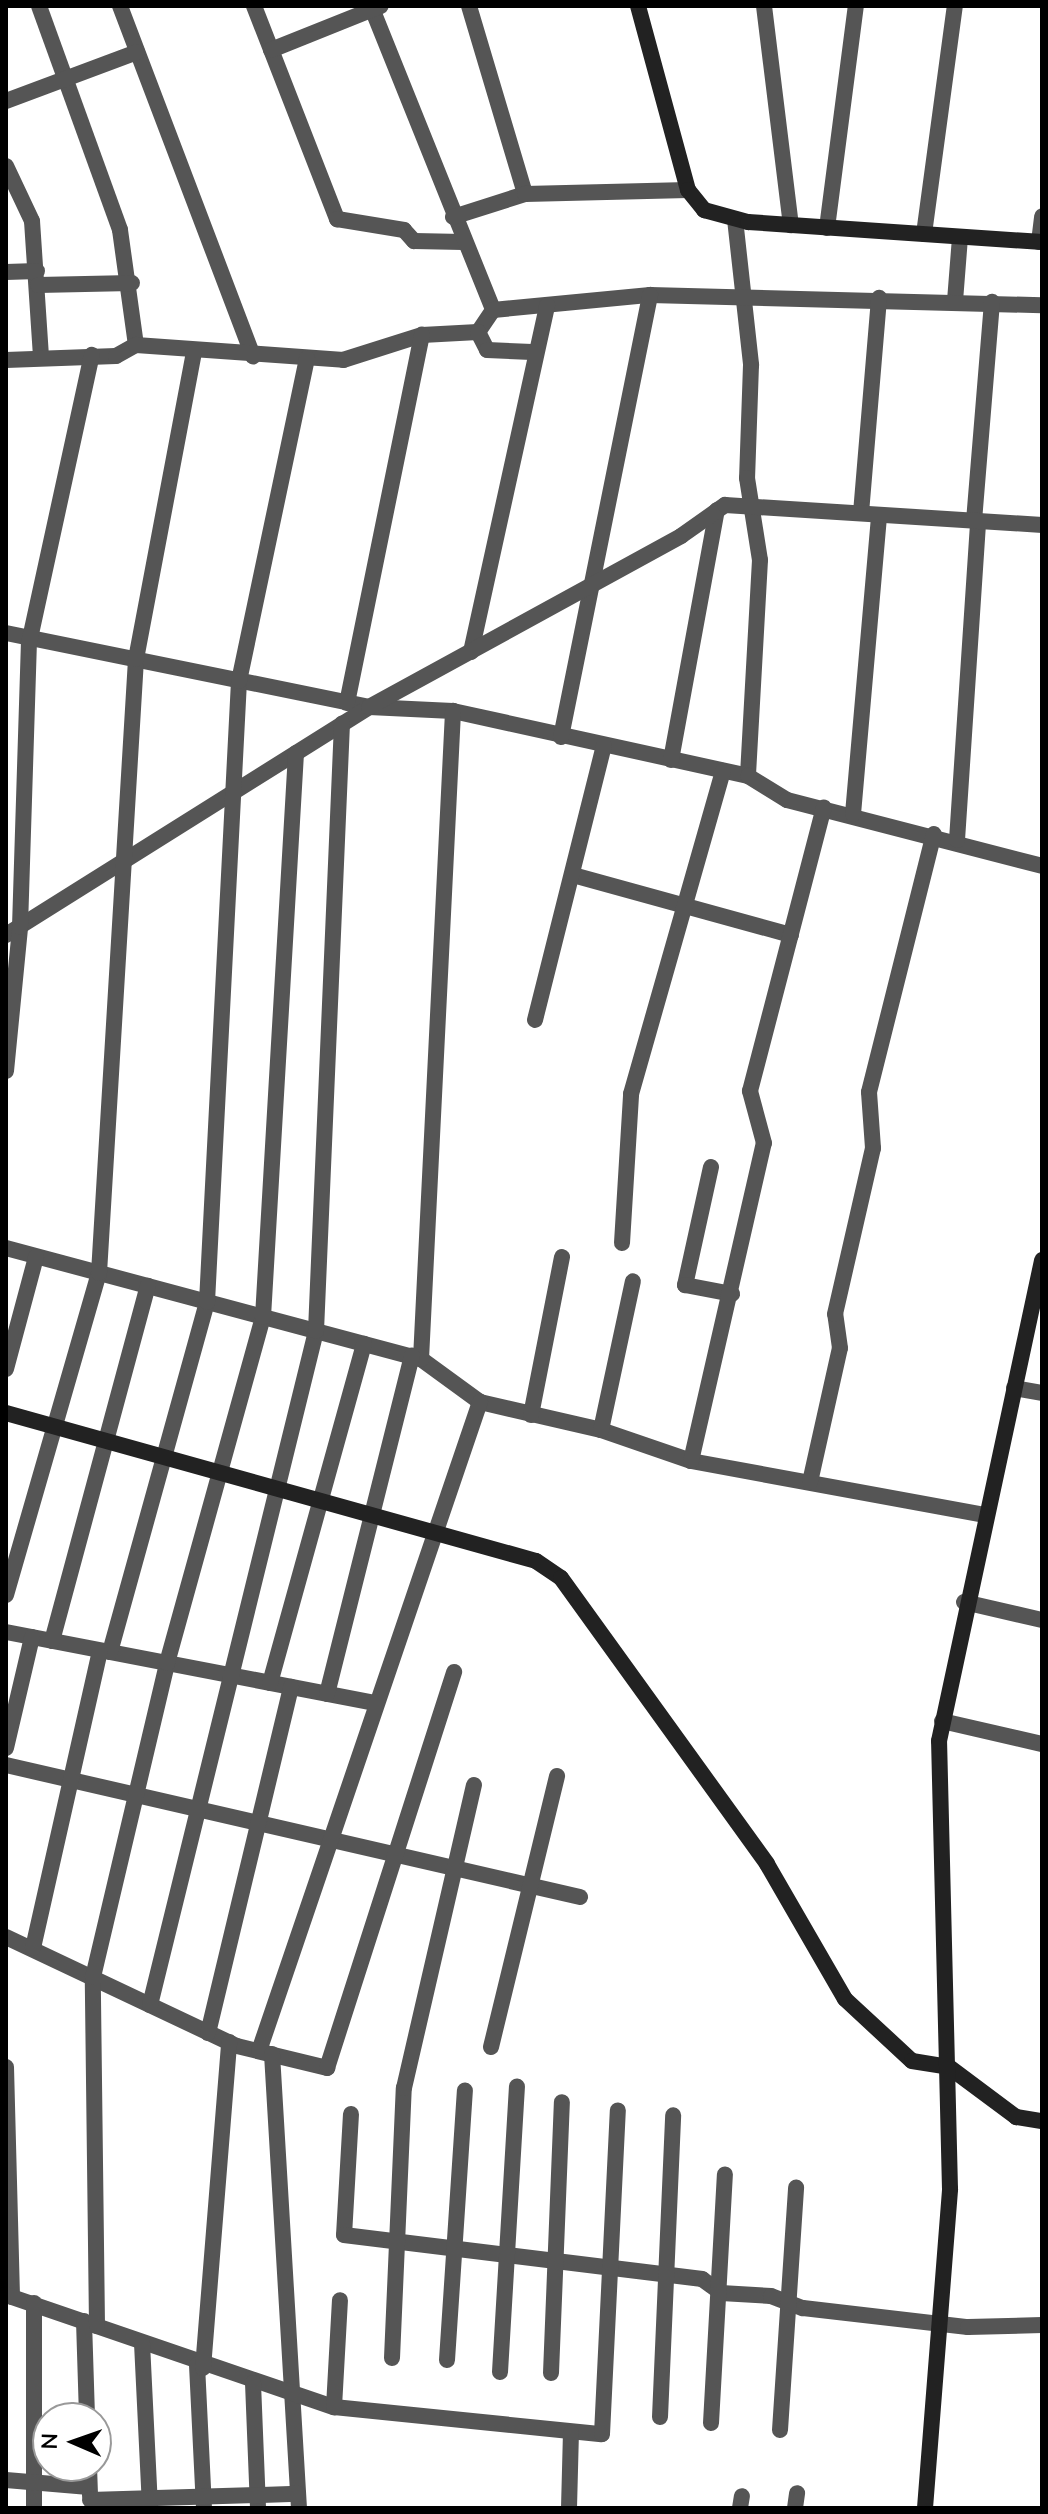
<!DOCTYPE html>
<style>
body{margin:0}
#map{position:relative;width:1048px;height:2514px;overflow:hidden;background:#fff;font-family:"Nunito Sans",sans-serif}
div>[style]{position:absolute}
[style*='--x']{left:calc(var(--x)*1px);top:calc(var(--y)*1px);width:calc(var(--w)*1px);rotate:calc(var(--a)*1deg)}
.street>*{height:16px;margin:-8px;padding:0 8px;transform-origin:8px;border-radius:8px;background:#555}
.secondary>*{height:16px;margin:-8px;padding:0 8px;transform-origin:8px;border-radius:8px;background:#222}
span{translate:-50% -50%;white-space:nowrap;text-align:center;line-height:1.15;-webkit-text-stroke:7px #fff;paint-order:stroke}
.frame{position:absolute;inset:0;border:8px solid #000;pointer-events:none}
.north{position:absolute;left:32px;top:2402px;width:80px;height:80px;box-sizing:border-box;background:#fff;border:2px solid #999;border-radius:50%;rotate:272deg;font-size:22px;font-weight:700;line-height:32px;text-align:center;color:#000}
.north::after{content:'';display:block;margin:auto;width:28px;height:36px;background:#000;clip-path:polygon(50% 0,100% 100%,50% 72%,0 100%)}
</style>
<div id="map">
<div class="street">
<div style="--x:39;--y:6;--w:238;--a:70.1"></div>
<div style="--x:120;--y:230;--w:116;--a:82.1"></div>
<div style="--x:120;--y:6;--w:375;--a:69.2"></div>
<div style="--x:254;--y:6;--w:229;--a:68.7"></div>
<div style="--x:337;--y:219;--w:68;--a:9.3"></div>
<div style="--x:404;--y:230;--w:15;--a:48"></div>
<div style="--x:414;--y:241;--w:49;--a:1.2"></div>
<div style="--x:371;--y:6;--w:328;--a:68.1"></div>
<div style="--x:493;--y:310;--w:27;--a:124"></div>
<div style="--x:469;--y:6;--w:196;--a:73.4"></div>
<div style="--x:764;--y:6;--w:221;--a:83"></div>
<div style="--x:271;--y:50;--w:118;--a:-21.8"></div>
<div style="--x:6;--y:101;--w:140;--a:-20.5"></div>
<div style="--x:6;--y:166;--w:61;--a:64.7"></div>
<div style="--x:32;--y:221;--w:135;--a:86.2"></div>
<div style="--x:453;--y:217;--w:76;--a:-17.7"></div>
<div style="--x:525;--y:194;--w:163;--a:-1.4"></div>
<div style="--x:735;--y:219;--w:147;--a:83.7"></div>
<div style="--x:751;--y:365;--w:113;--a:92"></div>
<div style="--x:747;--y:478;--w:83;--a:81"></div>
<div style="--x:760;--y:560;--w:216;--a:93.2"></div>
<div style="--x:827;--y:228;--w:224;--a:-82.6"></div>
<div style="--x:924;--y:234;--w:230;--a:-82.3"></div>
<div style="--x:1039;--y:242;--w:26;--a:-83"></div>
<div style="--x:6;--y:272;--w:31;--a:-2"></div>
<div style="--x:38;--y:285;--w:94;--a:-1.2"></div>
<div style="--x:955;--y:301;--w:64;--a:-85.5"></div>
<div style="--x:493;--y:310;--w:158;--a:-5.5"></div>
<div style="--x:650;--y:295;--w:392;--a:1.5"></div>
<div style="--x:6;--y:360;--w:110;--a:-2.1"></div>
<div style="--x:116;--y:356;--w:23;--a:-29"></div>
<div style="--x:136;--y:345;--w:208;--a:4.1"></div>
<div style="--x:343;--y:360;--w:83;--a:-17.6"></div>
<div style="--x:422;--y:335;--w:56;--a:-3.1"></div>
<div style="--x:478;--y:332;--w:20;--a:63"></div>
<div style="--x:487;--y:350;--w:45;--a:2.5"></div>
<div style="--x:861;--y:513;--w:216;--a:-85.2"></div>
<div style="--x:974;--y:521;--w:220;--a:-85.3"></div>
<div style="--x:6;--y:633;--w:370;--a:11.5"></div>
<div style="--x:369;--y:707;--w:84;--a:2.7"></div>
<div style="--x:453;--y:711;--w:302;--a:12.4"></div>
<div style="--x:748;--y:776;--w:46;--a:31.6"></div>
<div style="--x:787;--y:800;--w:263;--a:14.5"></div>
<div style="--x:471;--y:652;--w:355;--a:-77.6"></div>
<div style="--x:347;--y:703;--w:376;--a:-78.5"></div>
<div style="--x:561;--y:737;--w:451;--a:-78.6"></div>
<div style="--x:671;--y:760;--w:254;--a:-79.6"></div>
<div style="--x:853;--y:814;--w:300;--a:-85"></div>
<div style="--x:957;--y:840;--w:320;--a:-86.2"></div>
<div style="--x:573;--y:875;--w:226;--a:15.4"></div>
<div style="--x:6;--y:935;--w:429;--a:-32.1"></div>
<div style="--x:369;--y:707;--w:356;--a:-28.7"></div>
<div style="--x:681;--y:536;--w:54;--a:-35.2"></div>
<div style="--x:725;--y:505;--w:318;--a:3.6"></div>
<div style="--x:535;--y:1020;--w:283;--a:-75.9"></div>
<div style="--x:6;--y:1071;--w:145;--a:-84.4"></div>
<div style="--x:20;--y:927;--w:284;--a:-88.2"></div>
<div style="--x:29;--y:643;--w:295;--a:-77.7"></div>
<div style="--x:711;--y:1167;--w:121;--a:102.4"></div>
<div style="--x:685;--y:1285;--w:48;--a:10.8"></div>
<div style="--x:622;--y:1243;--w:149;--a:-86.5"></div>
<div style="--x:631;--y:1094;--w:336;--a:-74.1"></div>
<div style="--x:6;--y:1248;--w:430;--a:15"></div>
<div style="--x:421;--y:1359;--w:73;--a:36.1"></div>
<div style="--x:480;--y:1402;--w:124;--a:13"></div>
<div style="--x:601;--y:1430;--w:95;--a:19"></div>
<div style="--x:691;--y:1461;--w:298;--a:10.4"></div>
<div style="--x:421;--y:1359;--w:649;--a:-87.17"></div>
<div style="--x:6;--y:1369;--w:116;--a:-75"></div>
<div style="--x:1014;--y:1388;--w:28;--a:10"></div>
<div style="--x:531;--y:1415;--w:161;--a:-78.9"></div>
<div style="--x:601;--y:1430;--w:152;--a:-77.9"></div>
<div style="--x:691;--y:1461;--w:326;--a:-77.1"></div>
<div style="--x:764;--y:1143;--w:54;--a:-105.1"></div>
<div style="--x:750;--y:1091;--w:293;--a:-75.4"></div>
<div style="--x:810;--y:1482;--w:137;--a:-77.4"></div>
<div style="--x:840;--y:1348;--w:34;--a:-98"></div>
<div style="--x:835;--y:1314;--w:170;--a:-77.1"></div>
<div style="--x:873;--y:1148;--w:56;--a:-94.1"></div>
<div style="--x:869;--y:1092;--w:266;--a:-75.9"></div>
<div style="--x:6;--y:1595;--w:335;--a:-73.9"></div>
<div style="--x:99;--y:1273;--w:615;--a:-86.55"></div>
<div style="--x:136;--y:659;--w:313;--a:-79.3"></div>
<div style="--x:964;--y:1602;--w:80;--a:13"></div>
<div style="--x:6;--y:1632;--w:375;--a:10.9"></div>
<div style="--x:52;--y:1641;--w:368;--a:-74.9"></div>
<div style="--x:110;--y:1652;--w:363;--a:-74.5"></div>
<div style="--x:207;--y:1302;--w:622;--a:-87.05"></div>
<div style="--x:239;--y:681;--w:330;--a:-78.1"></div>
<div style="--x:270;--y:1683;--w:352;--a:-74.5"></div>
<div style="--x:327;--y:1694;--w:349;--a:-75.9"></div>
<div style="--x:942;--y:1721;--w:103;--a:13"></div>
<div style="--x:6;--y:1748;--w:114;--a:-76.8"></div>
<div style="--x:6;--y:1765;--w:589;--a:12.95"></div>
<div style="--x:6;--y:1937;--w:255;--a:25.3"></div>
<div style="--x:237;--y:2046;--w:93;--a:13.7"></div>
<div style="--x:327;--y:2068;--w:416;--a:-72.2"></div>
<div style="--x:33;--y:1948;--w:304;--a:-77.3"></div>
<div style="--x:150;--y:2005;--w:694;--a:-76.16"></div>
<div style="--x:316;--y:1331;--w:608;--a:-87.55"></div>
<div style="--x:208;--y:2033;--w:356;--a:-76.5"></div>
<div style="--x:491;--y:2047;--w:279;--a:-76.3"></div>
<div style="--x:259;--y:2051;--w:686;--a:-71.2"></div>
<div style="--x:272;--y:2054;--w:455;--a:86.6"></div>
<div style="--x:6;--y:2067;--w:230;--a:88.5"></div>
<div style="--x:351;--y:2114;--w:121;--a:93.3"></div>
<div style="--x:344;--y:2235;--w:361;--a:7"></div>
<div style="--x:702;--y:2279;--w:24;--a:36"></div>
<div style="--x:721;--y:2293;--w:50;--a:3.4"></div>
<div style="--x:771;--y:2296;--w:34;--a:21"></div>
<div style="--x:803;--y:2308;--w:166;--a:6.6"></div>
<div style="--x:968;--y:2327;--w:74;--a:-1.5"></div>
<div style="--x:6;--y:2295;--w:347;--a:18.9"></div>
<div style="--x:334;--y:2407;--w:269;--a:5.8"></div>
<div style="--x:602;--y:2434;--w:324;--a:-87.2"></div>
<div style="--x:34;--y:2303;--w:205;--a:90"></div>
<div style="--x:84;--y:2321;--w:97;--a:88.2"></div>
<div style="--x:97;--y:2326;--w:349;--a:-90.7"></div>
<div style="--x:93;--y:1977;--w:323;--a:-76.7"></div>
<div style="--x:167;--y:1663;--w:359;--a:-74.5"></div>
<div style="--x:263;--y:1317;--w:565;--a:-86.65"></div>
<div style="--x:142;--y:2343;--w:165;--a:87.2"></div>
<div style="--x:392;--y:2358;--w:270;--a:-87.5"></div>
<div style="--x:404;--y:2088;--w:311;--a:-77"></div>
<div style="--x:447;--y:2360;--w:270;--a:-86.2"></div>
<div style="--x:197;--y:2365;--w:143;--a:87.2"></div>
<div style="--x:203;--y:2368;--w:327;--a:-85.4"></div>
<div style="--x:500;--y:2372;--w:286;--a:-86.6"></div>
<div style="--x:551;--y:2373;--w:271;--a:-87.7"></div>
<div style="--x:253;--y:2383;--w:125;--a:87.7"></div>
<div style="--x:334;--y:2407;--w:107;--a:-86.8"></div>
<div style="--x:660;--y:2417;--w:302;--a:-87.5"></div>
<div style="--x:711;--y:2423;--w:249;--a:-86.8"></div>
<div style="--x:780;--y:2430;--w:243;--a:-86.2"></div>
<div style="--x:89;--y:2466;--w:30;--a:88"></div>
<div style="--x:6;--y:2480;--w:83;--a:4.8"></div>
<div style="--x:90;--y:2500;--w:208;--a:-1.7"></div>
<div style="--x:569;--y:2508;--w:75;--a:-88.5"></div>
<div style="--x:740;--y:2508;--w:12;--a:-81"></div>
<div style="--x:795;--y:2508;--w:15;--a:-82"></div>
</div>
<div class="secondary">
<div style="--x:638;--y:6;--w:191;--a:74.8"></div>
<div style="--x:688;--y:190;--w:26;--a:51"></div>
<div style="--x:704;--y:210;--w:46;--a:15.3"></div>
<div style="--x:748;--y:222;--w:295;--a:3.9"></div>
<div style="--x:6;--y:1413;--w:550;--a:15.6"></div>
<div style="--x:536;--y:1561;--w:30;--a:34"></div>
<div style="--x:561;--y:1578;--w:352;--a:54.2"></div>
<div style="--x:767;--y:1864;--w:156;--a:60"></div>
<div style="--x:845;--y:1999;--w:91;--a:42.8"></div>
<div style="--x:912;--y:2061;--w:37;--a:9"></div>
<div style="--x:949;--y:2067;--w:84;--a:36.7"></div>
<div style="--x:1016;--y:2117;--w:26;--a:9"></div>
<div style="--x:925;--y:2508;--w:320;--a:-85.5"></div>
<div style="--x:950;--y:2189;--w:448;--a:-91.4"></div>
<div style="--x:939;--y:1741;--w:492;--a:-77.9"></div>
</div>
<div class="frame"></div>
<div class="north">N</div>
</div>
